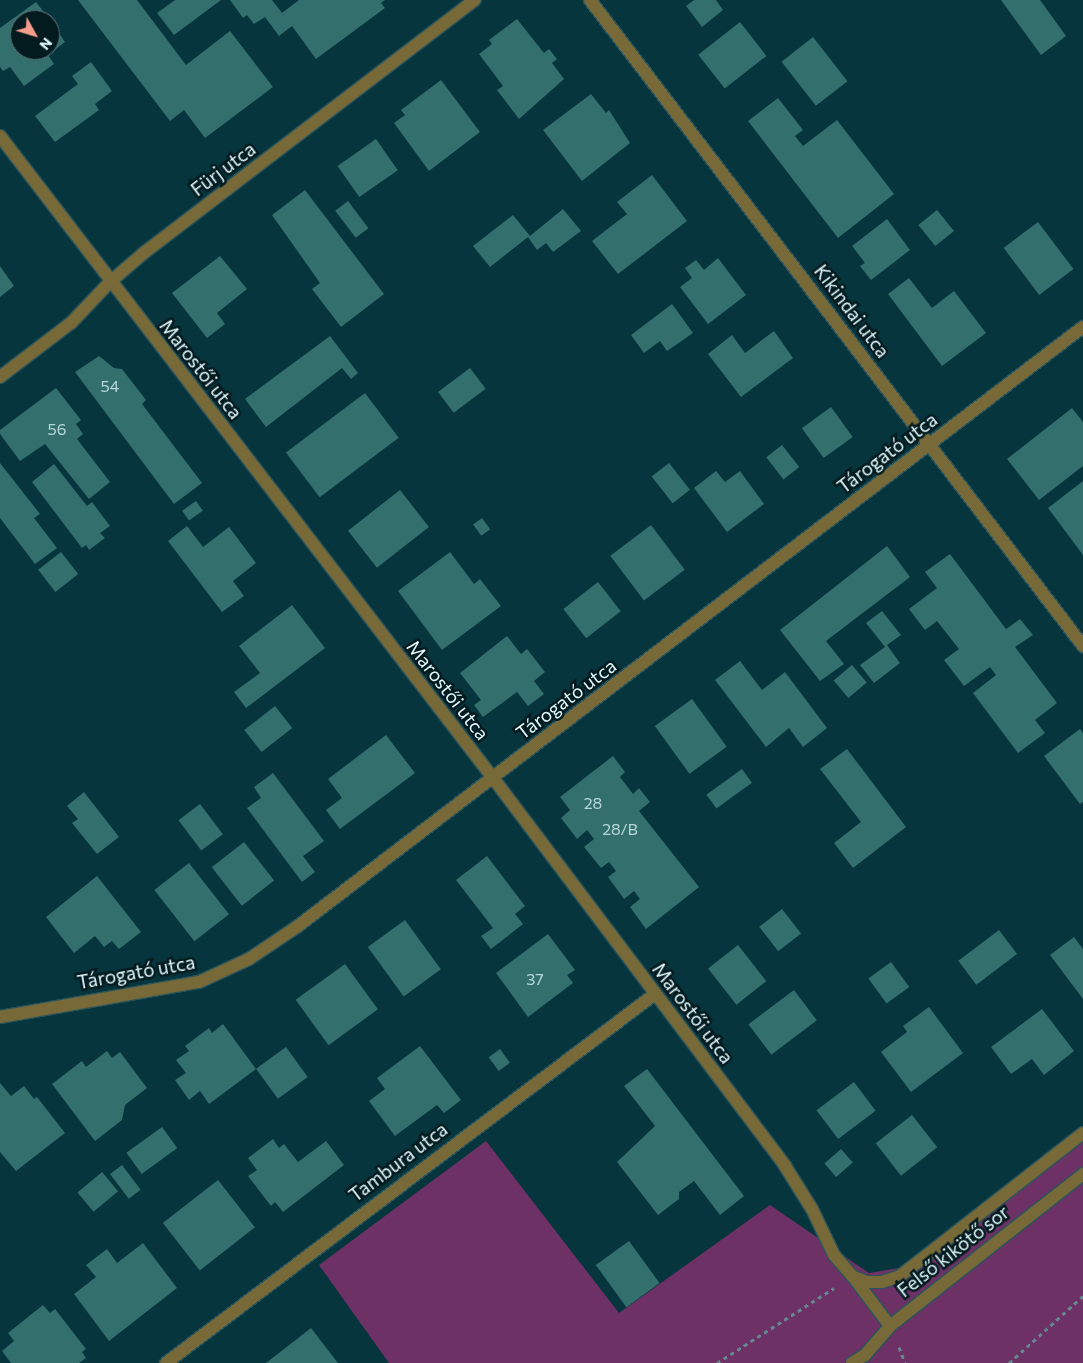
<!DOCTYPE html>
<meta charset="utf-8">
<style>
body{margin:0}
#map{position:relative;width:1083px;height:1363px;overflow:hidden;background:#06353d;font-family:Commissioner,sans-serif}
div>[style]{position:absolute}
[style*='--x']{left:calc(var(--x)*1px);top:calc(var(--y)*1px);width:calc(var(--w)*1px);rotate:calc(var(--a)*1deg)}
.green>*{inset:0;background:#6e3166}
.building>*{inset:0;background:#326f6d;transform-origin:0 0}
.path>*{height:3px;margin-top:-1.5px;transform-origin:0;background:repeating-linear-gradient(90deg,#63888f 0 4px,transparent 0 8px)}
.roads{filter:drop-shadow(1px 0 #29545c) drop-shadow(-1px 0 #29545c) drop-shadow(0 1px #29545c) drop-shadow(0 -1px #29545c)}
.lane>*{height:12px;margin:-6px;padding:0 6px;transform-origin:6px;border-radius:6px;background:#786938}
.street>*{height:12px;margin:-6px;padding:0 6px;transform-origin:6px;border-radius:6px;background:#786938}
span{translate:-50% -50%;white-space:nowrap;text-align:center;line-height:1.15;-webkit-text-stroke:5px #031a1f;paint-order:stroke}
.number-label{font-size:16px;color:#b6d6da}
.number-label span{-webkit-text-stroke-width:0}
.street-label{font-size:19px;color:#e2f9fe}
.north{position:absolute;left:10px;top:10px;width:50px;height:50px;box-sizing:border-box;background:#031a1f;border:1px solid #5c7378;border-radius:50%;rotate:129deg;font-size:14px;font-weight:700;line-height:20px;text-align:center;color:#e2f9fe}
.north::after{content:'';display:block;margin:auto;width:18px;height:22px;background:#f49d8b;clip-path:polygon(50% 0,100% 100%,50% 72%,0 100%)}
</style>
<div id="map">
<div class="green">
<div style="clip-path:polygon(1083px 1126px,1083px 1363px,389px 1363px,319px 1265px,486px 1141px,619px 1313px,770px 1205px,869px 1273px,899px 1268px)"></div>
</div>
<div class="building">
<div style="clip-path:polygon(78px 0,137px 0,186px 65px,230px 31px,273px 87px,205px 138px,184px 110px,170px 121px)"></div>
<div style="clip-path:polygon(175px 0,221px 0,174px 35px,157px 13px)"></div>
<div style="clip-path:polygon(230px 0,272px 0,282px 13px,299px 0,385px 0,381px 3px,385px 8px,316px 59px,292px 26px,279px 36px,265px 17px,254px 24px,247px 15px,243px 18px)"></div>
<div style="clip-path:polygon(694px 0,716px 0,723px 10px,702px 27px,686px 6px)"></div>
<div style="clip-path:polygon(1001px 0,1040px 0,1066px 36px,1041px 55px)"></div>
<div style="clip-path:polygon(36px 2px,50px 20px,20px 20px,20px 50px,50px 50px,50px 20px,65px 42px,48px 55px,54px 64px,24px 86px,10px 67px,3px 71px,0 67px,0 28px)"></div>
<div style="clip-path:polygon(517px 19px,544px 53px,549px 49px,557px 59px,552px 63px,564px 79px,519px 119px,497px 90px,503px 86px,479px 54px,492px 44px,489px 40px)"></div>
<div style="left:740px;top:22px;width:43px;height:53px;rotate:52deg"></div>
<div style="left:813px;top:37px;width:56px;height:40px;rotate:52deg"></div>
<div style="clip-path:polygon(91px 62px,112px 91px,95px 104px,99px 110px,55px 142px,35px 116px,78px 84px,72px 76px)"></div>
<div style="clip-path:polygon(441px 80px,480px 132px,429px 171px,394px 123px,405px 115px,401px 110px)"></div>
<div style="clip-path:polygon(591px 94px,606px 113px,609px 110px,630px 143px,582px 181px,543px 130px)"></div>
<div style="clip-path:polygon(778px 98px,803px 130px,795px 136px,803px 146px,837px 120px,894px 194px,838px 238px,748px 121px)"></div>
<div style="left:376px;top:139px;width:38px;height:47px;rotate:55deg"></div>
<div style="clip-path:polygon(652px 175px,687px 221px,618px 274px,592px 241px,627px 214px,617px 202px)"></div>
<div style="clip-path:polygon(305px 190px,384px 294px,341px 327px,312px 289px,320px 283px,272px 215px)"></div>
<div style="left:348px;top:201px;width:34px;height:16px;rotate:53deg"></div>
<div style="clip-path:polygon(563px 209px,581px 231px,553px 252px,546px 243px,537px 250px,528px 237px,490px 267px,473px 246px,513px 215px,530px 236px)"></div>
<div style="left:937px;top:210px;width:27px;height:24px;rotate:51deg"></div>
<div style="clip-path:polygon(887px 219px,910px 250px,871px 280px,860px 266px,865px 263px,852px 246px)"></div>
<div style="left:1038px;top:222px;width:59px;height:43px;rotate:53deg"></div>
<div style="clip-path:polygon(220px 256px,247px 289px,217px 313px,225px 324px,207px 338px,172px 293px)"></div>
<div style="clip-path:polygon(718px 258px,746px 295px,708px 324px,680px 287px,692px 278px,685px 268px,696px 260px,704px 270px)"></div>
<div style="clip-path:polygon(0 266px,14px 286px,0 297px)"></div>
<div style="clip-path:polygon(909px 278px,932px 308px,954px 291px,986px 333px,942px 366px,888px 294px)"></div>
<div style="clip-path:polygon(672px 304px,693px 333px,667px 351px,660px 341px,644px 353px,631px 335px)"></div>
<div style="clip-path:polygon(774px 331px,793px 358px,741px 397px,708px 354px,732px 335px,745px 353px)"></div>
<div style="clip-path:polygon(330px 336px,358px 373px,351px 379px,342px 368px,266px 427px,245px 399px)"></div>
<div style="clip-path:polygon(99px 356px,114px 368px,122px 369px,146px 400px,142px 404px,202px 483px,174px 504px,75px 372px)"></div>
<div style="left:470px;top:368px;width:26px;height:40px;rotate:53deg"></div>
<div style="clip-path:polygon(56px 388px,81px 420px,76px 424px,83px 434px,77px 439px,110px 482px,89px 499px,45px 444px,20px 461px,0 434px,0 430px)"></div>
<div style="left:365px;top:393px;width:56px;height:99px;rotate:53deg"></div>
<div style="left:831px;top:407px;width:37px;height:36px;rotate:54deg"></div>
<div style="clip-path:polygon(1072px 408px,1083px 422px,1083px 466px,1039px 500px,1007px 459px)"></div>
<div style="left:782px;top:445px;width:28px;height:20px;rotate:52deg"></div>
<div style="clip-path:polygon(0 463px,40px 514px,34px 518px,57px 548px,35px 564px,0 518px)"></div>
<div style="left:669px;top:463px;width:34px;height:22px;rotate:52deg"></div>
<div style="clip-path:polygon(54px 464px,87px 506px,92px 502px,110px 526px,100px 533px,105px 538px,89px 550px,86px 545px,82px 548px,32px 482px)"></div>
<div style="clip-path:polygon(716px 471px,725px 482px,740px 471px,764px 504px,727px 532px,694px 488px)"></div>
<div style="clip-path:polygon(1083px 481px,1083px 555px,1048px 508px)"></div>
<div style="left:400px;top:490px;width:47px;height:66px;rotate:52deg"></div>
<div style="left:196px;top:501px;width:12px;height:17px;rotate:55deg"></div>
<div style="left:482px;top:518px;width:14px;height:11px;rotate:54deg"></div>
<div style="left:651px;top:525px;width:56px;height:51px;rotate:53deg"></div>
<div style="clip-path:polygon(187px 526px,203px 547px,229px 527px,256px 563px,233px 581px,244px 596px,222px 612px,168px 541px)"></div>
<div style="clip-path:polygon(887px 546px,910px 577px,826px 641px,844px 664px,820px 681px,780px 630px)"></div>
<div style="left:61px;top:552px;width:28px;height:29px;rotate:52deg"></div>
<div style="clip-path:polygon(450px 552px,474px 584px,480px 579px,501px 606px,442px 650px,398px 591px)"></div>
<div style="clip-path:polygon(950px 554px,1006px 629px,1020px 619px,1033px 635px,1015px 647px,1057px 703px,1035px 720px,1045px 733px,1018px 753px,973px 693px,996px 675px,990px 667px,964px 686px,944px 660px,959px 649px,937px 621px,925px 630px,909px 609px,937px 588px,925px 572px)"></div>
<div style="left:598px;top:582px;width:37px;height:44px;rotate:52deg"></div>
<div style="clip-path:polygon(292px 605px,325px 648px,246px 708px,234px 692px,260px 673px,239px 646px)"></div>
<div style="clip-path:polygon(882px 611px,901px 635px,887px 645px,900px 663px,874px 683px,860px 665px,885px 647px,866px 623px)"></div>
<div style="clip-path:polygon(507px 636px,521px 654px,527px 649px,545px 672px,534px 681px,544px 694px,528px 706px,517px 692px,483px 717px,474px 705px,481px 700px,460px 673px)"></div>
<div style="clip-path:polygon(740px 661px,762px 690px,785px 672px,827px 728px,803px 747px,789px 728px,766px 747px,715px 680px)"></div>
<div style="left:852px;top:665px;width:23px;height:24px;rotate:50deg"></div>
<div style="left:692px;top:699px;width:59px;height:46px;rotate:54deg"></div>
<div style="left:275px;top:706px;width:28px;height:39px;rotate:52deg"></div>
<div style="clip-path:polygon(1080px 729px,1083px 733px,1083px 802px,1080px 804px,1044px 756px)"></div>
<div style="clip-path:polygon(386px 735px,415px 773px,340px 829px,326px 810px,342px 798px,328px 779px)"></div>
<div style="clip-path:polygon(847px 749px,906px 827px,853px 868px,834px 843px,861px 822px,820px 769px)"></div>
<div style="clip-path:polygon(613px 756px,625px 772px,620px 777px,633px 794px,639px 788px,650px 802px,639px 811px,699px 887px,646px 929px,630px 907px,640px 899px,634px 891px,624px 899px,608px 877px,616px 871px,609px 862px,601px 868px,584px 847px,594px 839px,587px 830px,577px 839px,561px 818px,570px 810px,560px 797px)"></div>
<div style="left:742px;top:769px;width:17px;height:44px;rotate:54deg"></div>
<div style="clip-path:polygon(273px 773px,324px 841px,303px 856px,315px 872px,302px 882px,247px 808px,261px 798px,254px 787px)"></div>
<div style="clip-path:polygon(84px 792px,119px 837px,97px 854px,72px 823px,78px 819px,67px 806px)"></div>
<div style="left:200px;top:804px;width:38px;height:27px;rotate:53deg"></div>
<div style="left:244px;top:842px;width:49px;height:41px;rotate:52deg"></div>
<div style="clip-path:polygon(487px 856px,525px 906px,515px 914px,523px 924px,491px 949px,481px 936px,493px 928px,456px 880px)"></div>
<div style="left:189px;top:863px;width:65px;height:44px;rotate:52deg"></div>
<div style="clip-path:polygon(97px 876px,141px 932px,119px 949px,112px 941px,104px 947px,95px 936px,74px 953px,46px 917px)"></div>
<div style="left:782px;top:909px;width:31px;height:29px;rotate:52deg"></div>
<div style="left:405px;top:920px;width:61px;height:46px;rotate:54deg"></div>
<div style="left:999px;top:930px;width:30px;height:51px;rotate:53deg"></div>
<div style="clip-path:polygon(548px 934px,575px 970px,567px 975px,573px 983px,528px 1017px,496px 973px)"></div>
<div style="clip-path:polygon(1074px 937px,1083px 949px,1083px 999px,1050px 955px)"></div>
<div style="left:738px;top:945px;width:46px;height:38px;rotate:52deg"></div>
<div style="left:891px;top:962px;width:31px;height:28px;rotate:54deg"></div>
<div style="left:345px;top:964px;width:56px;height:61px;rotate:54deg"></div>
<div style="left:794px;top:990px;width:38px;height:57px;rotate:53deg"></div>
<div style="clip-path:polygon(929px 1007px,963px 1053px,911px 1092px,881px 1052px,907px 1032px,903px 1026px)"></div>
<div style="clip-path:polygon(1042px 1009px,1074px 1051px,1044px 1075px,1032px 1059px,1011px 1074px,991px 1047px)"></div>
<div style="clip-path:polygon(223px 1024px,256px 1069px,209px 1104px,200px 1091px,189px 1100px,175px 1080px,186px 1073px,176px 1060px,189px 1051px,185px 1046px,209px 1028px,212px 1033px)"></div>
<div style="clip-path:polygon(420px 1046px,461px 1100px,444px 1113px,437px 1105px,395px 1136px,369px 1101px,385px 1089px,377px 1078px)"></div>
<div style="left:286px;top:1047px;width:37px;height:37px;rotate:54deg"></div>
<div style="left:500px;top:1049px;width:17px;height:14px;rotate:54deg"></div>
<div style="clip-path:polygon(107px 1051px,112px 1058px,120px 1052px,147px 1088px,125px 1105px,122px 1120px,95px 1141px,52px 1084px,82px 1061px,86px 1067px)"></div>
<div style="clip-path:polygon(647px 1069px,744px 1196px,720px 1215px,694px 1181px,679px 1192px,679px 1199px,658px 1215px,617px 1162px,655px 1126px,624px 1086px)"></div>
<div style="left:854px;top:1082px;width:36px;height:47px;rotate:53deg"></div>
<div style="clip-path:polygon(0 1083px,11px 1096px,24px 1086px,34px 1099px,37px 1097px,65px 1133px,16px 1171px,0 1152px)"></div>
<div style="left:912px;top:1115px;width:41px;height:46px;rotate:52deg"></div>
<div style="left:162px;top:1127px;width:26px;height:44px;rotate:54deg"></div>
<div style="clip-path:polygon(273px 1139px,279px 1148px,284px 1144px,298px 1162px,326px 1141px,344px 1165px,283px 1212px,275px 1202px,271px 1206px,248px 1176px,257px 1170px,248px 1158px)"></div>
<div style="left:841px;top:1149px;width:18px;height:22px;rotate:49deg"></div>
<div style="left:122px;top:1165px;width:31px;height:15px;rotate:53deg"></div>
<div style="left:102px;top:1172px;width:25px;height:32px;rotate:50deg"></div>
<div style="left:218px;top:1180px;width:60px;height:70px;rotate:52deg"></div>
<div style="left:629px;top:1241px;width:52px;height:41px;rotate:54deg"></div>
<div style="clip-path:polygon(143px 1243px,177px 1288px,109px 1341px,74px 1294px,96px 1277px,86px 1265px,107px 1249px,117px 1263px)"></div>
<div style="clip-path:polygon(43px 1305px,50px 1313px,55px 1309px,86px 1349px,82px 1352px,86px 1358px,79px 1363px,11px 1363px,2px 1351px,14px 1341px,8px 1333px)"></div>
<div style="clip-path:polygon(311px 1328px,338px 1363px,266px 1363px)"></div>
</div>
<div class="path">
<div style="--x:899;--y:1347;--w:17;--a:69"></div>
<div style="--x:717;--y:1363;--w:139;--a:-32.7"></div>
<div style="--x:1009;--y:1363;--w:100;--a:-42.2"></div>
</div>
<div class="roads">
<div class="lane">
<div style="--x:852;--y:1276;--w:16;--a:22"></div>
<div style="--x:867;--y:1282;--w:15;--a:0"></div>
<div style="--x:882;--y:1282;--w:19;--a:-18"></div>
<div style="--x:900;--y:1276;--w:232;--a:-38"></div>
<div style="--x:854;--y:1278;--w:60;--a:53.1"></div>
<div style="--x:852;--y:1363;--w:15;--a:-32"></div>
<div style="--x:865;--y:1355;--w:38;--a:-49"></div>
<div style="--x:890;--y:1326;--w:246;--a:-38.2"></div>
</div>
<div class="street">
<div style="--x:590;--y:0;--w:813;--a:52.65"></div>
<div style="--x:0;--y:136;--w:809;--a:52.48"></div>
<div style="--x:493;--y:778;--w:486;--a:53"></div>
<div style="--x:785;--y:1166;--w:51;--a:57.9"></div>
<div style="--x:812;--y:1209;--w:51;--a:64.4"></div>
<div style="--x:834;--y:1255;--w:28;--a:49"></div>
<div style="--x:0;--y:377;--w:89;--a:-37.3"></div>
<div style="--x:71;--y:323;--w:57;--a:-46.4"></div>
<div style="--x:110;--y:282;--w:46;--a:-40.6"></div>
<div style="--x:145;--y:252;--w:415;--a:-37.4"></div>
<div style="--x:0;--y:1017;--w:202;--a:-10"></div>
<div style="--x:199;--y:982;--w:55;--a:-24.7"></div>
<div style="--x:249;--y:959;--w:59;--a:-34"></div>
<div style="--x:298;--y:926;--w:987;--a:-37.35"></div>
<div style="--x:166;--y:1363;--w:613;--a:-37.04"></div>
</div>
</div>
<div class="number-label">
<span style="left:110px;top:386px">54</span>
<span style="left:57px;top:429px">56</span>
<span style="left:593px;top:803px">28</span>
<span style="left:620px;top:829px">28/B</span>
<span style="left:535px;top:979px">37</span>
</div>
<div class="street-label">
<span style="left:223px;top:169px;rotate:-37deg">Fürj utca</span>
<span style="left:852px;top:311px;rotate:53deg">Kikindai utca</span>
<span style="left:201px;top:369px;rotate:52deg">Marostői utca</span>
<span style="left:887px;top:453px;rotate:-37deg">Tárogató utca</span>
<span style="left:448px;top:690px;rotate:52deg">Marostői utca</span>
<span style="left:566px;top:699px;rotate:-37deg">Tárogató utca</span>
<span style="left:136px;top:972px;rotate:-10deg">Tárogató utca</span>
<span style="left:693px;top:1013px;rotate:53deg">Marostői utca</span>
<span style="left:398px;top:1162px;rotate:-37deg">Tambura utca</span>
<span style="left:953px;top:1251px;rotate:-38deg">Felső kikötő sor</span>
</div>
<div class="north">N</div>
</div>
